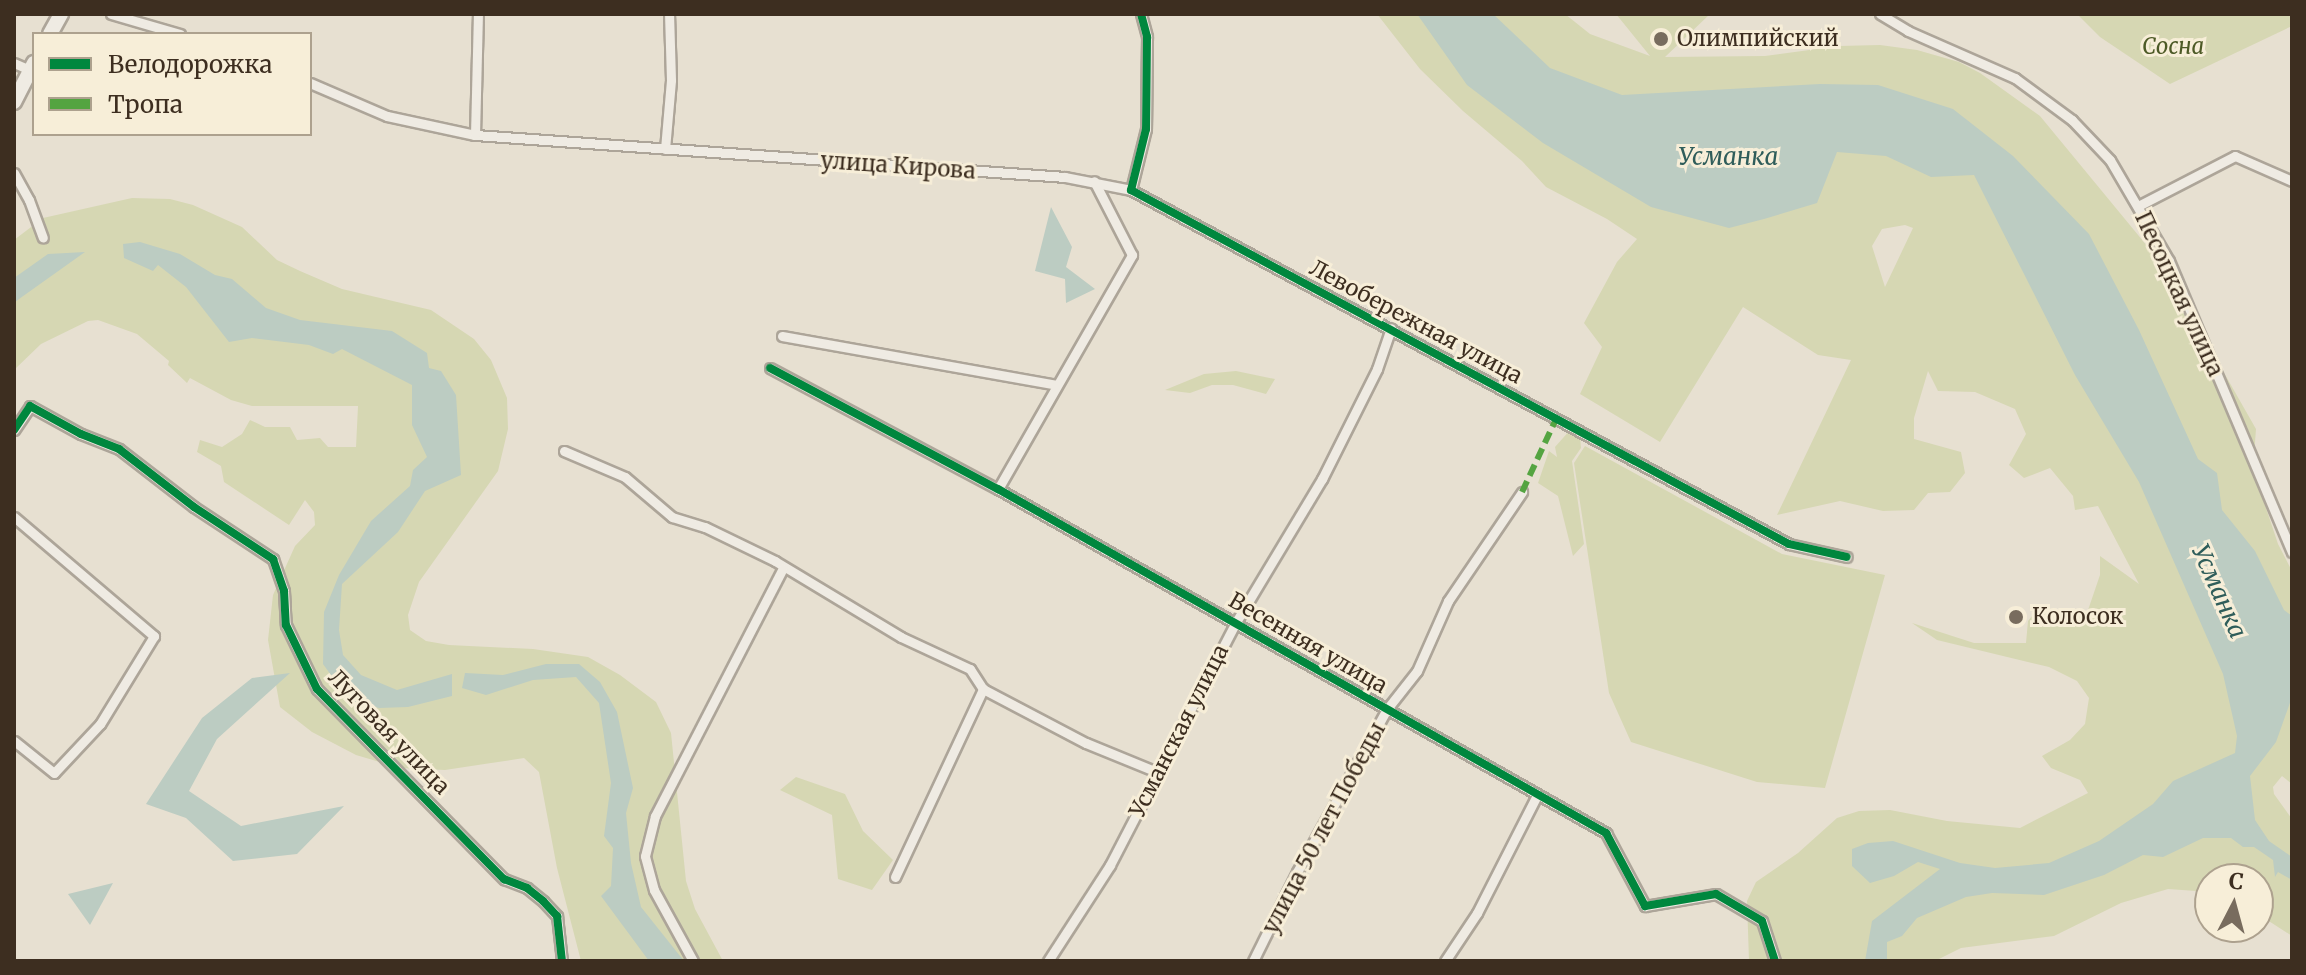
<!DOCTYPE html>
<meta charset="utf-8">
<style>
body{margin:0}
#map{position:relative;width:2306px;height:975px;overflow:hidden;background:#e7e0d1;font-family:Merriweather,serif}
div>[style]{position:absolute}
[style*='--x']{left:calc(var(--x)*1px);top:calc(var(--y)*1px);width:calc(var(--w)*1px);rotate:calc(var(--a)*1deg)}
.green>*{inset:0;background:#d6d7b3}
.water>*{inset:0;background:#bcccc2}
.roads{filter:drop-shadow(2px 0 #ada599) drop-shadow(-2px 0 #ada599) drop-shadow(0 2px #ada599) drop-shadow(0 -2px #ada599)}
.minor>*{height:9px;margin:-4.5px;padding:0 4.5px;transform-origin:4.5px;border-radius:4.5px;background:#efebe3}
.secondary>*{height:14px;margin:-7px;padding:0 7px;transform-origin:7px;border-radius:7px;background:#efebe3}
.quiet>*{height:6px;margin-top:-3px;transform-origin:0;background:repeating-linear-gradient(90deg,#54a441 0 12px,transparent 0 18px)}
.cycleway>*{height:8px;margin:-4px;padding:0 4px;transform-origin:4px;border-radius:4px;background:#00873e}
.dots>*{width:22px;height:22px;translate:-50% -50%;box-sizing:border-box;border:4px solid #f7eed8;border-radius:50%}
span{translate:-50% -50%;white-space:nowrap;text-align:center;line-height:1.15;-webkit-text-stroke:6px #f7eed8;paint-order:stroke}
.poi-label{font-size:22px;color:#3d2e20}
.left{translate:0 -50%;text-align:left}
.park-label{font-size:22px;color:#4d5a26;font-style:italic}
.street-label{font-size:22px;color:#3d2e20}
.water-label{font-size:24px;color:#2f5d5a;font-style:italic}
.frame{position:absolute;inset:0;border:16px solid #3d2e20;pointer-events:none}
.legend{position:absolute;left:32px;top:32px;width:280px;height:104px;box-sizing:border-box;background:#f7eed8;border:2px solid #ada18e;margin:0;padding:10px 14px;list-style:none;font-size:24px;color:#3d2e20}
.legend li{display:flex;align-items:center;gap:16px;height:40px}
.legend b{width:40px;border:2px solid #ada18e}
.north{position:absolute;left:2194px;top:863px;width:80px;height:80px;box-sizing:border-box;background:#f7eed8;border:2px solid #ada18e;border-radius:50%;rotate:6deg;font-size:22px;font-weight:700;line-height:32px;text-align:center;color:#3d2e20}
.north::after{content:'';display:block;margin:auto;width:28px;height:36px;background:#786c5e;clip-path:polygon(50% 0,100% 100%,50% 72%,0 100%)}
</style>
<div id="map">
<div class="green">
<div style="clip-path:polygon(evenodd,1377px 14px,1565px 14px,1590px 34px,1650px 56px,1616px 14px,1710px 14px,1665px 57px,1765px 56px,1839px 46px,1880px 45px,1917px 50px,1959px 62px,1980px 73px,2040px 116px,2162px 264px,2256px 429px,2253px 469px,2278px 544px,2292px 571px,2292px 784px,2282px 776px,2273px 787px,2274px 794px,2292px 819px,2292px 936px,2258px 914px,2258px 879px,2210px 879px,2210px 892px,2168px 889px,2121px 903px,2054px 936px,1961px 948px,1935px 961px,1749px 961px,1747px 901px,1756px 882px,1798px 853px,1837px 818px,1859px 811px,1890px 810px,1947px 821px,2020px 828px,2088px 793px,2080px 780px,2051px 768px,2042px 756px,2070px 740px,2085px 724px,2089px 698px,2077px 681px,2049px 667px,1937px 640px,1912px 623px,1974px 643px,2026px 643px,2028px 621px,2036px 611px,2058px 616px,2087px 613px,2100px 575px,2100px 556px,2139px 584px,2098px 506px,2075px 510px,2073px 496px,2050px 468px,2024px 478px,2009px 465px,2026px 434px,2015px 409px,1975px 392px,1938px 391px,1928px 371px,1914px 418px,1914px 439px,1961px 452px,1965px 473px,1950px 492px,1928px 493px,1914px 510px,1883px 511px,1840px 501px,1777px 515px,1851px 360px,1818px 355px,1743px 307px,1660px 442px,1580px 394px,1602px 347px,1584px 323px,1617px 262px,1637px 239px,1607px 219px,1546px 187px,1522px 161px,1463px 111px,1420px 69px,1377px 14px,1905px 225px,1913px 228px,1885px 287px,1872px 246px,1882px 229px,1905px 225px)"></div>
<div style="clip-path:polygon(2077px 14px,2292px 14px,2292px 26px,2170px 84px,2100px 37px)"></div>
<div style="clip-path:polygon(132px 198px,170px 199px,193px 205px,242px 227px,277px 260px,300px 271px,342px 289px,431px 310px,474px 339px,491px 360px,507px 398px,508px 429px,498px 471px,419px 582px,408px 615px,410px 630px,426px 641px,449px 645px,533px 649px,588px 657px,620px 675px,656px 702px,671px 733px,686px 881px,695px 909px,723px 961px,581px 961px,557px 868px,539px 772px,524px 758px,445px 770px,400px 768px,356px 755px,312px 732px,280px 707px,268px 640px,273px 595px,295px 546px,315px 525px,314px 512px,305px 500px,289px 525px,224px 482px,221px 466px,197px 452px,200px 440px,222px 447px,242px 434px,250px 420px,265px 427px,290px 427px,297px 440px,320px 438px,328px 447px,356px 447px,358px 406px,252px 406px,231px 400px,190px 378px,187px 383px,168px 365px,169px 361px,137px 334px,98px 320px,88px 321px,41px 344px,14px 370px,14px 240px,43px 218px)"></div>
<div style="clip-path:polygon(1236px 371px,1275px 379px,1266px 394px,1233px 385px,1212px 385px,1190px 393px,1165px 390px,1204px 374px)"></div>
<div style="clip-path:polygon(1571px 429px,1580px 435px,1581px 448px,1572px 461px,1584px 544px,1573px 556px,1558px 496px,1538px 483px,1549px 451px,1557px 457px,1555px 447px)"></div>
<div style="clip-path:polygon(1585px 446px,1782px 554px,1885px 575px,1825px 788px,1757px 782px,1631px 742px,1609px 693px,1574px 463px)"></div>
<div style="clip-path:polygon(796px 777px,845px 794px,863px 831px,893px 860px,872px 890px,838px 879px,832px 815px,780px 790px)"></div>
</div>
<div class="water">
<div style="clip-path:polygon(1417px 14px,1493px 14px,1550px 68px,1622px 95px,1820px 84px,1878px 85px,1953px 109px,2013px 156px,2089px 234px,2139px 330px,2198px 459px,2217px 473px,2222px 510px,2255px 551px,2284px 610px,2292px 616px,2292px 697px,2276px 742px,2250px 776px,2255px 820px,2269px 841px,2292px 857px,2292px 880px,2278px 872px,2275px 877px,2273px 860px,2254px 847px,2243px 847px,2231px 838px,2203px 838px,2163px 857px,2143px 855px,2104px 875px,2044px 895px,1992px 893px,1966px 897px,1917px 918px,1902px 936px,1887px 942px,1887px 961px,1865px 961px,1872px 921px,1940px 869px,1918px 862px,1894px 876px,1870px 883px,1852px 866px,1852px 849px,1868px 843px,1893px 841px,1960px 863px,1995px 868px,2049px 863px,2099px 841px,2153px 804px,2173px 781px,2235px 753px,2237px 736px,2223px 674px,2139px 482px,2075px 375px,1974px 175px,1931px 177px,1886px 156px,1837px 152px,1817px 203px,1764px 219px,1729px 228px,1651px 207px,1543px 143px,1467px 85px)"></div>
<div style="clip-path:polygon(1051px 207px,1072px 247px,1066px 267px,1095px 289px,1066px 303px,1065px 279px,1035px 271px)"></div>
<div style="clip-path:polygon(140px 242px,180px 254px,215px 275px,232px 279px,266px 308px,300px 320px,392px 331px,427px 353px,429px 368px,441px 371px,456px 395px,461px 475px,425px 491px,398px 532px,342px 584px,339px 630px,343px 655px,361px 675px,397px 690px,452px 674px,452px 696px,408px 707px,379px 708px,349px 700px,323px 664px,324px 612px,339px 575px,371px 521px,410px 486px,413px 470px,427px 457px,412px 425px,412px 385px,342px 349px,333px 354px,309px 345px,252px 338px,229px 342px,186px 287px,158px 265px,153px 271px,124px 258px,123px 244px)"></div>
<div style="clip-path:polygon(85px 252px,19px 299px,14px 303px,14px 278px,48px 254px)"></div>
<div style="clip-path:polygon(546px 664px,579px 664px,600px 682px,617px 712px,633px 788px,626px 813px,631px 863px,641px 907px,684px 961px,649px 961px,601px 896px,611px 886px,613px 848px,604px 836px,611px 783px,599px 703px,576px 677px,533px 680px,486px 695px,462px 688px,465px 673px,503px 675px)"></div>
<div style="clip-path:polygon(290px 673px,217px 739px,189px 791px,241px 826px,344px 806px,297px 854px,233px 861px,186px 818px,146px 804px,202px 718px,252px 678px)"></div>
<div style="clip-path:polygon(113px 883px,90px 925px,68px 894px)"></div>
</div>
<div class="roads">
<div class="minor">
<div style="--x:111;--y:14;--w:72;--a:16.2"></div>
<div style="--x:1141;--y:14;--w:24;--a:75"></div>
<div style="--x:1147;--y:37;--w:92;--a:90.6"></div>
<div style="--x:1146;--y:129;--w:63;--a:103.8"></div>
<div style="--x:1131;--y:190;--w:747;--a:28.28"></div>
<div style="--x:1789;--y:544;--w:59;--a:12.6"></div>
<div style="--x:1880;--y:14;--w:33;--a:31"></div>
<div style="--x:1908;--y:31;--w:117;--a:23.7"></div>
<div style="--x:2015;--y:78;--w:71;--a:36.4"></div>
<div style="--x:2072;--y:120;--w:55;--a:46.5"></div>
<div style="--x:2110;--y:160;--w:117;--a:59.7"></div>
<div style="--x:2169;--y:261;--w:316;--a:67.1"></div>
<div style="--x:14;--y:63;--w:17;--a:24"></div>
<div style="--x:310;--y:83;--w:84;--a:23.2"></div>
<div style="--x:387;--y:116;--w:90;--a:12.2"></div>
<div style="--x:475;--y:135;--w:591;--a:4.07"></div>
<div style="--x:1065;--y:177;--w:67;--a:11.1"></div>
<div style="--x:475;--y:135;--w:121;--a:-88.6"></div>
<div style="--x:665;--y:149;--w:69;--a:-85"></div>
<div style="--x:671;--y:80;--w:66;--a:-91.7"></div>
<div style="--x:14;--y:173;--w:31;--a:61"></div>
<div style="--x:29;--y:200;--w:40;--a:69.8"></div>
<div style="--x:2138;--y:206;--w:109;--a:-27.3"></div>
<div style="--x:2235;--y:156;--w:62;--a:23.7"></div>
<div style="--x:782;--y:336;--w:279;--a:10.1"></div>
<div style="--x:770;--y:368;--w:258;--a:28"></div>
<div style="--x:998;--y:489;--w:699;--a:29.5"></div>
<div style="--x:1606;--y:833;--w:83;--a:61.9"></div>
<div style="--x:1645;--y:906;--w:72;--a:-9.6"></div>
<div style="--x:1716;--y:894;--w:53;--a:30.4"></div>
<div style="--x:1762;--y:921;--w:42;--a:72"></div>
<div style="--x:14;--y:430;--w:29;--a:-56"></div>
<div style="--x:30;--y:406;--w:58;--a:28.8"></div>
<div style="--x:81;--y:434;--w:41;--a:21.5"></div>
<div style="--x:119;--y:449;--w:95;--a:37.7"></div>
<div style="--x:194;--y:507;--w:95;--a:33.4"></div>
<div style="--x:273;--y:559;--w:34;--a:71"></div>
<div style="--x:284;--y:591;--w:34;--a:87"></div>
<div style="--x:286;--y:625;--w:71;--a:64.2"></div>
<div style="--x:317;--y:689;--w:267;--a:45.5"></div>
<div style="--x:504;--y:879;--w:25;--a:21"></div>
<div style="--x:527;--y:888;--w:21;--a:39"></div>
<div style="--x:543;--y:901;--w:21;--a:47"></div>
<div style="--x:557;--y:916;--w:45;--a:83.7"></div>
<div style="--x:564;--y:451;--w:66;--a:23.1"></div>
<div style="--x:625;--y:477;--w:62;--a:40.4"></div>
<div style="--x:672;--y:517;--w:34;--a:17"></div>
<div style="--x:705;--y:527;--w:78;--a:25.9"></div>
<div style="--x:775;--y:561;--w:147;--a:31.1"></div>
<div style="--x:901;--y:637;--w:76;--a:24.9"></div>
<div style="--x:970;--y:669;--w:24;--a:57"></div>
<div style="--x:998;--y:489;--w:270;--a:-60.2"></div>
<div style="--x:1132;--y:255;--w:83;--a:-117.2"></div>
<div style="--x:14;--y:517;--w:184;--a:40.4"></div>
<div style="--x:154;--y:636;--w:103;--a:121.5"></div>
<div style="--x:100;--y:724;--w:67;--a:133.2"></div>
<div style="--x:54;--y:773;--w:51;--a:-141.3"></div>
<div style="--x:895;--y:877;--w:208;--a:-64.9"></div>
<div style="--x:983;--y:689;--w:116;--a:27.7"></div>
<div style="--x:1086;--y:743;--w:77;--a:22.2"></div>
<div style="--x:693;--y:961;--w:81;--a:-118.8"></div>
<div style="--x:654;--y:890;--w:35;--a:-105"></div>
<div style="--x:645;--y:856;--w:41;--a:-76"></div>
<div style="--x:655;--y:816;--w:279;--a:-62.7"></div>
<div style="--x:1048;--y:961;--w:114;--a:-57.1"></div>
<div style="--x:1110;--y:865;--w:274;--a:-62.6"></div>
<div style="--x:1236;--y:622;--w:167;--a:-59"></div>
<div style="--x:1322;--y:479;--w:123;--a:-63.4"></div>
<div style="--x:1377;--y:369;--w:43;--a:-71.1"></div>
<div style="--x:1253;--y:961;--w:99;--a:-63.7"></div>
<div style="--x:1297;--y:872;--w:186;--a:-61.1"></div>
<div style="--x:1387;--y:709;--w:48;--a:-51.7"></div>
<div style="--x:1417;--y:671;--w:77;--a:-66.1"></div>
<div style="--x:1448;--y:601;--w:132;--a:-55.8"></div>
<div style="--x:1445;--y:961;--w:58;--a:-56.3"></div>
<div style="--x:1477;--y:913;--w:132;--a:-63"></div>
</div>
<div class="secondary">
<div style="--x:50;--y:34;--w:23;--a:-61"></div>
<div style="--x:14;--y:102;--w:44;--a:-62.9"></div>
</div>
</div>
<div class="quiet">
<div style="--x:1522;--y:492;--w:81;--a:-65"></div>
</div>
<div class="cycleway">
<div style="--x:1141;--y:14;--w:24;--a:75"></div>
<div style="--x:1147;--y:37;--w:92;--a:90.6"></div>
<div style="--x:1146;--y:129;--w:63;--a:103.8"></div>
<div style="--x:1131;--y:190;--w:747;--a:28.28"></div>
<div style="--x:1789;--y:544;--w:59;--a:12.6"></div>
<div style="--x:770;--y:368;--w:258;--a:28"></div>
<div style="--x:998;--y:489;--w:699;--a:29.5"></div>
<div style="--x:1606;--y:833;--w:83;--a:61.9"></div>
<div style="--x:1645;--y:906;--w:72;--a:-9.6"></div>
<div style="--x:1716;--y:894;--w:53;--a:30.4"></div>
<div style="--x:1762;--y:921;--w:42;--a:72"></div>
<div style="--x:14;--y:430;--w:29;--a:-56"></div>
<div style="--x:30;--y:406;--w:58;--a:28.8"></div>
<div style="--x:81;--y:434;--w:41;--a:21.5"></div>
<div style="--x:119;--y:449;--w:95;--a:37.7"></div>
<div style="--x:194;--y:507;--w:95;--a:33.4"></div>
<div style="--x:273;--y:559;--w:34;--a:71"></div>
<div style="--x:284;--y:591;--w:34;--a:87"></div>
<div style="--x:286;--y:625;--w:71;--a:64.2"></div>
<div style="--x:317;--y:689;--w:267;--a:45.5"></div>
<div style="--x:504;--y:879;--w:25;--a:21"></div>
<div style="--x:527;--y:888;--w:21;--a:39"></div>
<div style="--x:543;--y:901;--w:21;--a:47"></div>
<div style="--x:557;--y:916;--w:45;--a:83.7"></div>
</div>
<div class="dots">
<div style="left:1661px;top:39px;background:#786c5e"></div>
<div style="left:2016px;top:617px;background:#786c5e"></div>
</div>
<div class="poi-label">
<span class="left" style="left:1677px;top:39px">Олимпийский</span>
<span class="left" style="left:2032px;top:617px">Колосок</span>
</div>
<div class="park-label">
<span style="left:2173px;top:47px">Сосна</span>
</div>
<div class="street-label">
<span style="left:898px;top:166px;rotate:4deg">улица Кирова</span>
<span style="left:2179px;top:294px;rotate:65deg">Песоцкая улица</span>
<span style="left:1416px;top:322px;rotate:28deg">Левобережная улица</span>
<span style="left:1308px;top:643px;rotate:30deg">Весенняя улица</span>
<span style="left:1179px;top:731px;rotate:-63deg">Усманская улица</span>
<span style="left:389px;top:732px;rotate:46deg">Луговая улица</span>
<span style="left:1324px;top:828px;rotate:-62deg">улица 50 лет Победы</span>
</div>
<div class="water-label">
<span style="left:1728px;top:157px">Усманка</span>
<span style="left:2219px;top:591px;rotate:66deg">Усманка</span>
</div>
<div class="frame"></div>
<ul class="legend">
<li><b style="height:10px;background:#00873e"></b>Велодорожка</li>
<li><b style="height:10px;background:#54a441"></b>Тропа</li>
</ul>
<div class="north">С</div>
</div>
